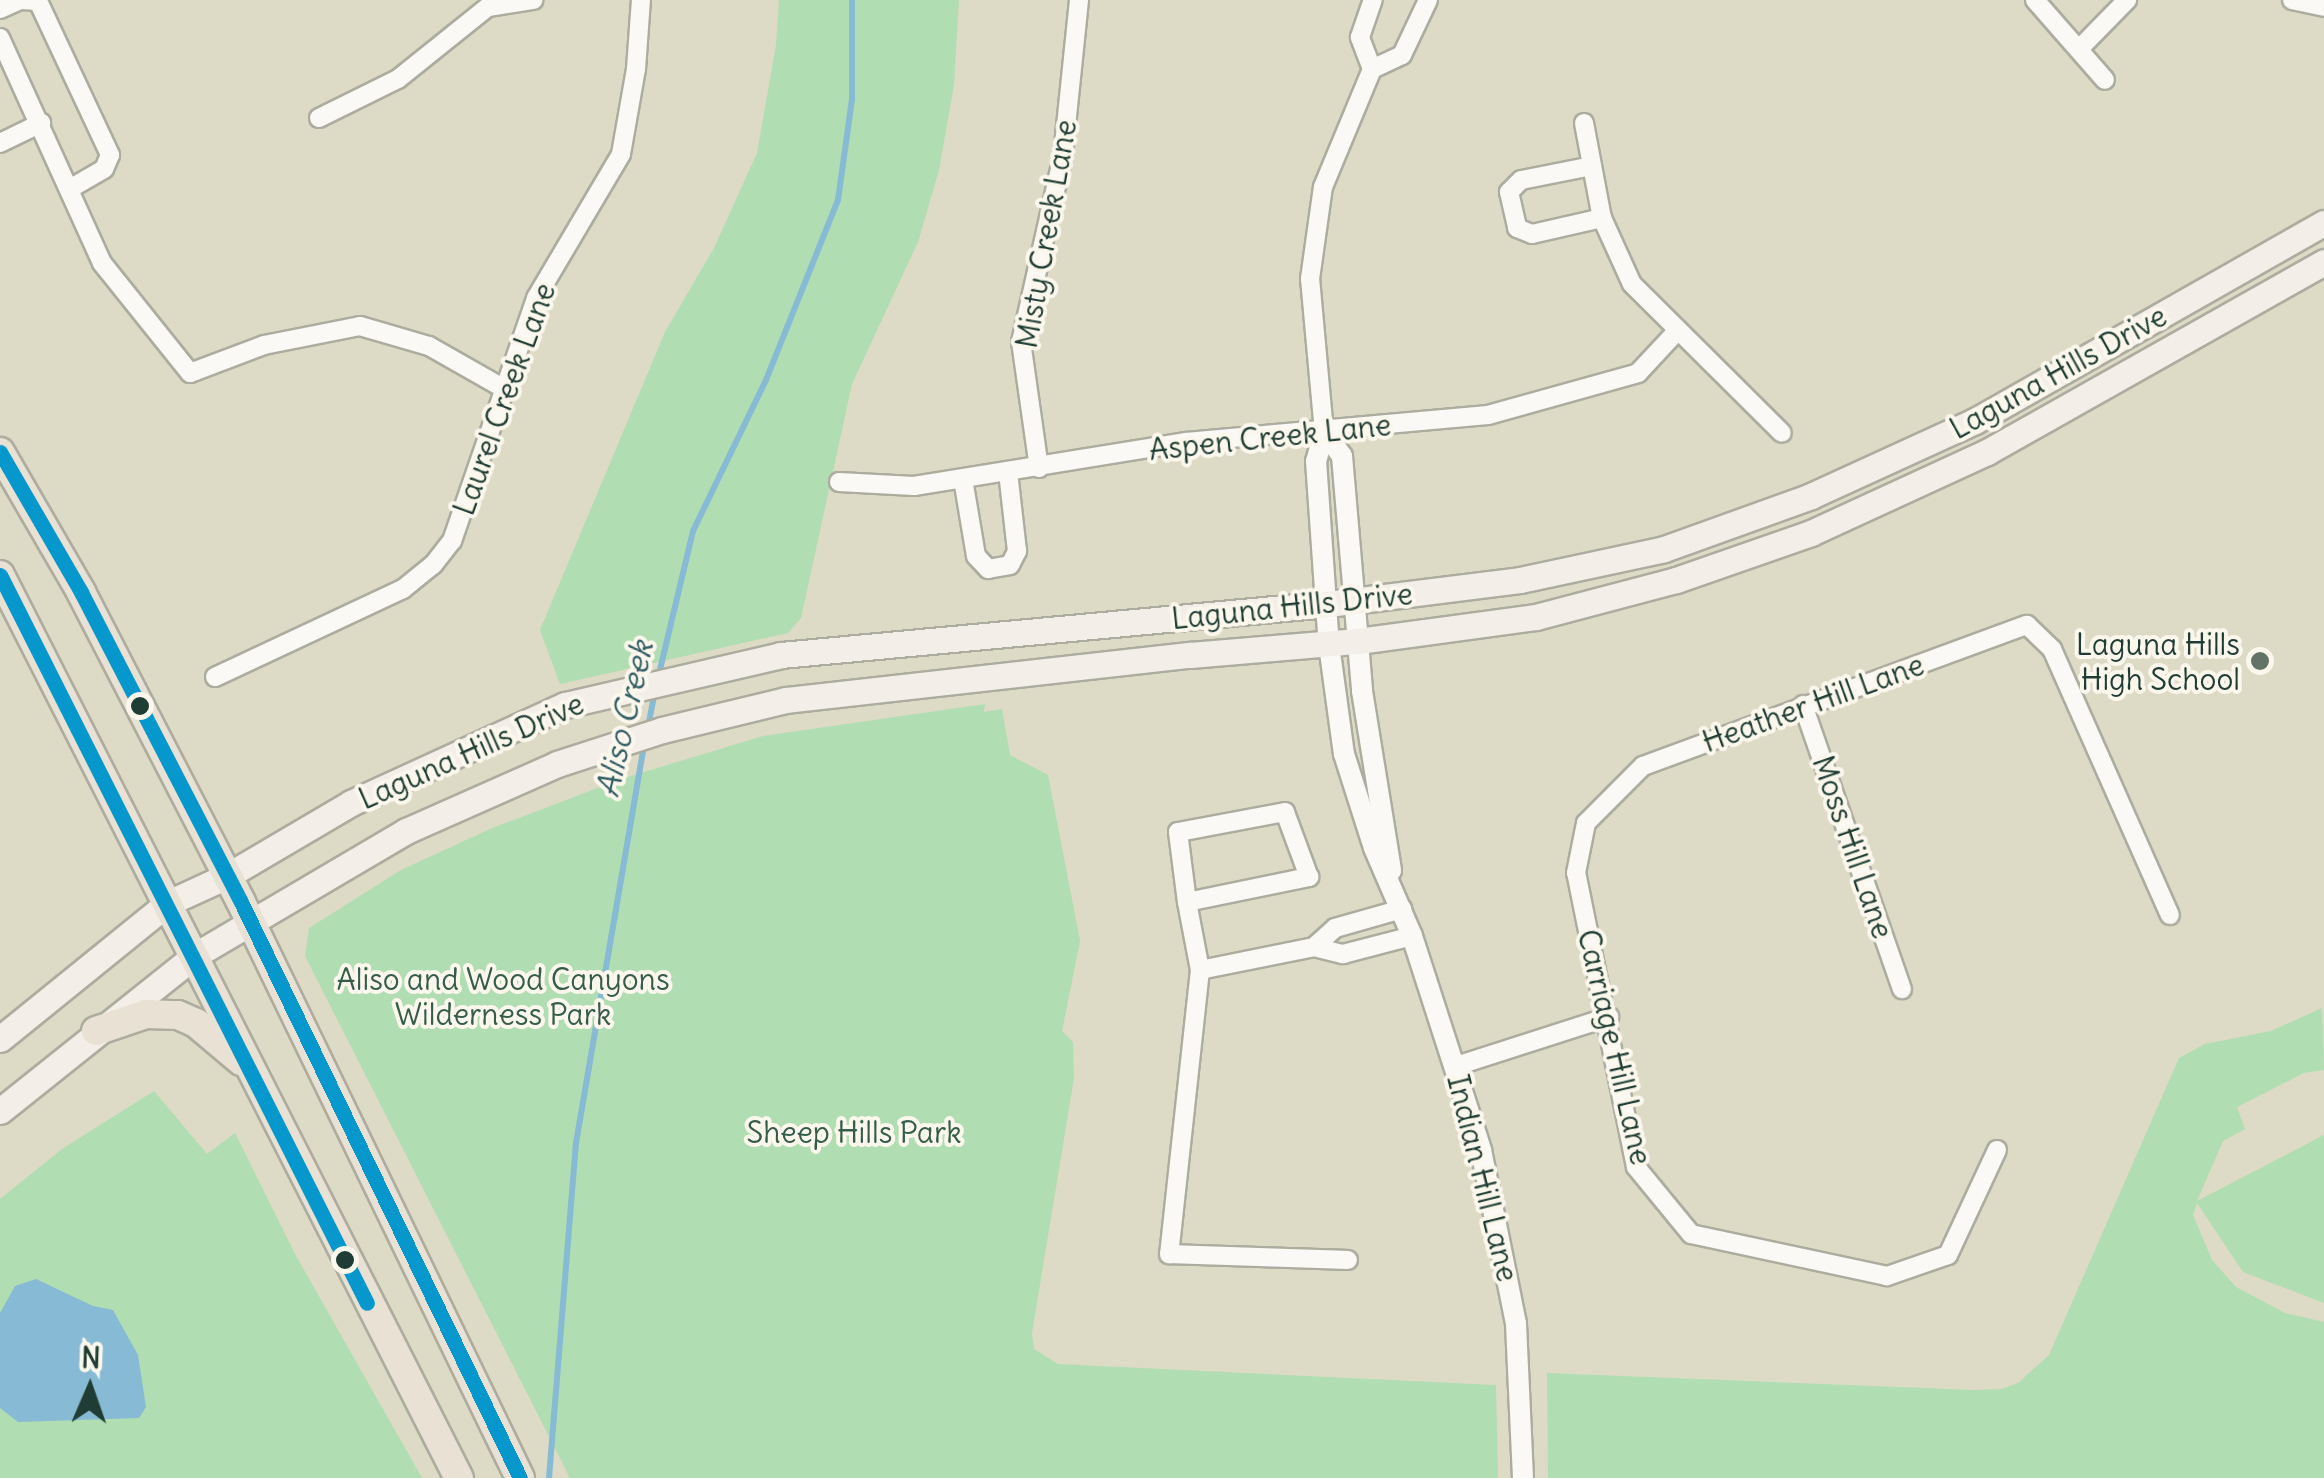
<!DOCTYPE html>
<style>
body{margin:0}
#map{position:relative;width:2324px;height:1478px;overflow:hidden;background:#dddac6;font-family:Delius,sans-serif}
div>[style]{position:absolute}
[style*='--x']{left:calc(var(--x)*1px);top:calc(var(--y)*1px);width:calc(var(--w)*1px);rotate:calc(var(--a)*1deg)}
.green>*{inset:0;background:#b0ddb1}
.water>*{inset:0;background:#87bad4}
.stream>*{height:6px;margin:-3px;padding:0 3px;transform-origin:3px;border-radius:3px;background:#87bad4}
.roads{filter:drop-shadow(2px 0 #acac9f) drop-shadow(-2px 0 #acac9f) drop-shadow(0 2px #acac9f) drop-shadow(0 -2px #acac9f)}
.minor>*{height:18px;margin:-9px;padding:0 9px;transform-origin:9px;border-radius:9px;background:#faf9f6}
.tertiary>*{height:20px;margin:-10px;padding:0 10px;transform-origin:10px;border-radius:10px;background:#faf9f6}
.secondary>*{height:25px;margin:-12.5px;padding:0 12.5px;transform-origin:12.5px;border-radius:12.5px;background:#f3efe8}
.primary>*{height:28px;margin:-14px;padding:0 14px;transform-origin:14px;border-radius:14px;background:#e8e1d4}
.bus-1>*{height:15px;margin:-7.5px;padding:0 7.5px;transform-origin:7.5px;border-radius:7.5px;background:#0698cc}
.dots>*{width:28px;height:28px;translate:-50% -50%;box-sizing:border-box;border:5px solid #fbf7ec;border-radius:50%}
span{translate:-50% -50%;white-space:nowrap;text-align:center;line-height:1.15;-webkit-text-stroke:8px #fbf7ec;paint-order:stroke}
.street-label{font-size:30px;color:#1f3d34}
.poi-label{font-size:30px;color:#1f3d34}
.right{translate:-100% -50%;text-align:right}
.park-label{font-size:30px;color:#355d4a}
.water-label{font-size:32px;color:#335e66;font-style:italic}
.north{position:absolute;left:40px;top:1338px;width:100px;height:100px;-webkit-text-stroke:8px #fbf7ec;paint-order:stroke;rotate:2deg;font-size:28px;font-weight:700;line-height:40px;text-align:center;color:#1f3d34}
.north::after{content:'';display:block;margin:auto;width:35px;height:45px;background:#1f3d34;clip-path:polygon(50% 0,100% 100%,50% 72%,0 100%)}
</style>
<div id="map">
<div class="green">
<div style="clip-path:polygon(779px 0,959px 0,954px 85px,939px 170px,918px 242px,852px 384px,801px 618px,788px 633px,560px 684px,540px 630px,665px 332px,714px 248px,757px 153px,776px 45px)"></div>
<div style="clip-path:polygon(985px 704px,984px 712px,1002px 709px,1010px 755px,1048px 775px,1080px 941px,1062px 1031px,1073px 1042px,1074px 1078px,1032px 1333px,1034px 1349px,1058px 1364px,1496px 1385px,1498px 1478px,570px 1478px,305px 956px,309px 928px,401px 870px,490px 829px,621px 779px,763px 736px)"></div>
<div style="clip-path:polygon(2322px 1008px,2324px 1070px,2304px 1073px,2237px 1107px,2245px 1129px,2223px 1141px,2197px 1201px,2324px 1135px,2324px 1303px,2243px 1272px,2197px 1203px,2193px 1215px,2212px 1260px,2236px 1287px,2285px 1313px,2324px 1322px,2324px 1478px,1548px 1478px,1547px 1373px,1975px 1390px,2002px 1389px,2018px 1383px,2049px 1355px,2179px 1058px,2205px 1044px,2271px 1031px)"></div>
<div style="clip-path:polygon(154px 1091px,207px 1154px,235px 1133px,295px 1254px,422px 1478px,0 1478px,0 1199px,62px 1149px)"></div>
</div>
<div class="water">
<div style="clip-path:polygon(36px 1279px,93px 1306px,113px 1310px,138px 1355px,146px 1407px,139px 1418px,18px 1422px,0 1408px,0 1313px,15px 1286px)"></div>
</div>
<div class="stream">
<div style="--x:658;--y:678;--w:151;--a:-76.6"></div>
<div style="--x:693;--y:531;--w:168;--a:-64.2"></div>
<div style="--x:766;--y:380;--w:194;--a:-68.2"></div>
<div style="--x:838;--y:200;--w:102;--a:-82.1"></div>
<div style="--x:852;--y:99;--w:99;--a:-90"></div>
<div style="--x:648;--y:727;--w:38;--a:-79"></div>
<div style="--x:549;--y:1478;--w:336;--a:-85.4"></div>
<div style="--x:576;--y:1143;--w:405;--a:-80.3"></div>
</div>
<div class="roads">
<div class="minor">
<div style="--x:22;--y:0;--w:16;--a:4"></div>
<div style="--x:38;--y:1;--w:170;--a:64.9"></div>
<div style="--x:110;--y:155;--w:15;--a:113"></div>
<div style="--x:104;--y:169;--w:39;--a:150"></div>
<div style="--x:2035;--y:0;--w:106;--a:48.8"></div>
<div style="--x:2292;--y:0;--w:33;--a:12"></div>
<div style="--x:0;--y:9;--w:22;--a:-24"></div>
<div style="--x:0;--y:38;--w:247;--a:65.6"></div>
<div style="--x:102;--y:263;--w:141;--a:51.3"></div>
<div style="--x:190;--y:373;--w:79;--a:-20.7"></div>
<div style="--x:264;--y:345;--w:98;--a:-11.2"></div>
<div style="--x:360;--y:326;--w:72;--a:16.2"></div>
<div style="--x:429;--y:346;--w:85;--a:29.6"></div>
<div style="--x:2079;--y:49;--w:69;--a:-45.6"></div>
<div style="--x:1372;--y:69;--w:33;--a:-25"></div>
<div style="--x:1402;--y:55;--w:61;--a:-64.7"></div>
<div style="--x:319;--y:118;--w:88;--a:-26.3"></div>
<div style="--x:398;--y:79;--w:115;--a:-38.7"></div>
<div style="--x:488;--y:7;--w:46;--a:-8.8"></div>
<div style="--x:1584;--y:123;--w:97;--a:79.3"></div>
<div style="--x:1602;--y:218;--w:72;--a:65.6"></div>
<div style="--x:1632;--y:284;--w:211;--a:44.8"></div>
<div style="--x:0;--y:143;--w:46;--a:-26"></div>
<div style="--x:1592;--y:166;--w:72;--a:168.8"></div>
<div style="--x:1521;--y:180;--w:17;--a:135"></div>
<div style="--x:1509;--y:192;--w:37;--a:77"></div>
<div style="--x:1517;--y:228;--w:16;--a:22"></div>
<div style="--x:1532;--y:234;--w:72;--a:-12.9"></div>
<div style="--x:1324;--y:432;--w:154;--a:-95.2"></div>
<div style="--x:1310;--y:279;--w:93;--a:-82"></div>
<div style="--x:1323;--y:187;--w:128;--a:-67.4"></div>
<div style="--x:1372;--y:69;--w:34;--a:-111"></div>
<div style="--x:1360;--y:37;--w:39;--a:-71"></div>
<div style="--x:1039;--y:468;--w:127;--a:-98.1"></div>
<div style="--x:1021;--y:342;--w:192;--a:-77.3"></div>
<div style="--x:1063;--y:155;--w:156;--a:-84.1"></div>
<div style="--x:963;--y:479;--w:78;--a:80.4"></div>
<div style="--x:976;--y:556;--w:18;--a:47"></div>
<div style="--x:988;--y:569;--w:22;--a:-10"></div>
<div style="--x:1010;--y:565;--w:16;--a:-63"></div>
<div style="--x:1017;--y:551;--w:80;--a:-96.5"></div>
<div style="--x:839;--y:482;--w:75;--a:3.1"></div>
<div style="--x:914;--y:486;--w:276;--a:-9.2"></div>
<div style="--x:1186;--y:442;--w:303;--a:-5.1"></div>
<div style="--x:1488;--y:415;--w:156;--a:-15.6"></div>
<div style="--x:1638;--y:373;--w:59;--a:-47.1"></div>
<div style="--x:215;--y:677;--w:208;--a:-25.1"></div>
<div style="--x:403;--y:589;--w:38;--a:-39"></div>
<div style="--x:433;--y:565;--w:31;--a:-52"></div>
<div style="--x:452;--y:541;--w:257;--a:-70.9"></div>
<div style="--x:536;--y:298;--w:167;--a:-59.4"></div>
<div style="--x:621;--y:154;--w:86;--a:-80"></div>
<div style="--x:636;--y:69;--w:69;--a:-85.9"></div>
<div style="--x:1803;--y:705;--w:301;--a:70.8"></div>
<div style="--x:1187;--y:902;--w:125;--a:-11.6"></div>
<div style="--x:1309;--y:877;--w:69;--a:-110.3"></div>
<div style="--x:1285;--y:812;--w:109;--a:169.4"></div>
<div style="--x:1178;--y:832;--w:71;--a:82.7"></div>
<div style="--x:1187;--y:902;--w:69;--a:79.2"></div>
<div style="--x:1200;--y:970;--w:286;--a:96.2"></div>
<div style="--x:1169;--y:1254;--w:179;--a:1.9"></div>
<div style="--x:1314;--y:947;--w:28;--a:-42"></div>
<div style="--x:1335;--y:928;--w:70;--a:-15.8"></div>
<div style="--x:1200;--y:970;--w:116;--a:-11.4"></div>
<div style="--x:1314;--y:947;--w:30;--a:14"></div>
<div style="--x:1343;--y:954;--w:71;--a:-14.6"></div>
<div style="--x:1456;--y:1066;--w:161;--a:-17.8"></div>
<div style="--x:1997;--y:1150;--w:116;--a:115"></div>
<div style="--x:1948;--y:1255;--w:65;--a:161"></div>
<div style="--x:1887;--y:1276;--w:200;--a:-167.9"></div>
<div style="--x:1691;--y:1234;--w:87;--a:-129.4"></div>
<div style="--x:1636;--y:1167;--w:300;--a:-101.5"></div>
<div style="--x:1576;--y:873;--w:51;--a:-78.7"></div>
<div style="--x:1586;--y:823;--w:81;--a:-45"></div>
<div style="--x:1643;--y:766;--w:409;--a:-20.2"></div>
<div style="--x:2027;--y:625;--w:35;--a:44"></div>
<div style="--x:2052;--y:649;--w:291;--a:66.1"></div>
</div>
<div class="tertiary">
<div style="--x:1324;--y:432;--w:30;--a:105"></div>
<div style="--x:1316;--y:461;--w:184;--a:86"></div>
<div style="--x:1329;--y:645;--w:110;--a:82.2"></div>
<div style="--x:1344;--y:754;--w:99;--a:72.3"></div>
<div style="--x:1374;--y:848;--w:96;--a:66.6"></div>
<div style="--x:1412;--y:936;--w:225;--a:72.1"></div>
<div style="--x:1481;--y:1150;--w:177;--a:78.6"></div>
<div style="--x:1516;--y:1324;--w:154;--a:87.4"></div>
<div style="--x:1324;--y:432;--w:30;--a:53"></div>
<div style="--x:1342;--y:456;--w:236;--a:85.1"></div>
<div style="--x:1362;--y:691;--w:182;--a:80.8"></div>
</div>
<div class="secondary">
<div style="--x:0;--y:1039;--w:216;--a:-39"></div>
<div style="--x:168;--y:903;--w:65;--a:-24.6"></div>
<div style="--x:227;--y:876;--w:144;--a:-30.5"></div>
<div style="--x:351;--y:803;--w:235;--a:-24.6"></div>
<div style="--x:565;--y:705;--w:222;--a:-13"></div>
<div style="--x:781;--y:655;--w:549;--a:-5.33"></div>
<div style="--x:1328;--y:604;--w:193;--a:-7.1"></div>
<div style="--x:1520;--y:580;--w:147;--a:-12.1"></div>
<div style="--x:1664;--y:549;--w:156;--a:-19.8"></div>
<div style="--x:1811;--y:496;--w:180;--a:-24.6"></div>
<div style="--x:1975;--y:421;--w:401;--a:-29.6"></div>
<div style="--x:0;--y:1111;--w:248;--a:-38.6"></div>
<div style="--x:194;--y:956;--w:246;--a:-30.5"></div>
<div style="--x:406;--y:831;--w:165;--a:-23.9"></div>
<div style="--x:557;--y:764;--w:110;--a:-17.9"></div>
<div style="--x:662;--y:730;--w:128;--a:-13.6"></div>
<div style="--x:786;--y:700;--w:406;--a:-6.4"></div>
<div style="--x:1190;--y:655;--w:169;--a:-4.8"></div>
<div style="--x:1358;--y:641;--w:180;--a:-7.7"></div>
<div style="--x:1536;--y:617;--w:145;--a:-14.8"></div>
<div style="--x:1676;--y:580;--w:143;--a:-19.2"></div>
<div style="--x:1811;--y:533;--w:194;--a:-24.7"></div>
<div style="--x:1987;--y:452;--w:387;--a:-29.4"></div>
</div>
<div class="primary">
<div style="--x:0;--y:452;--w:162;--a:59.9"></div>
<div style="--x:81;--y:592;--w:347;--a:62.7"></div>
<div style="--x:240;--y:900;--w:642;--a:64.15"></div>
<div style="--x:0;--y:575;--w:1013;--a:63.06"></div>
<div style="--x:96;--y:1031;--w:53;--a:-18.8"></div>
<div style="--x:146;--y:1014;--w:32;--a:2"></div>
<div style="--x:178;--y:1015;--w:20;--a:24"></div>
<div style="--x:196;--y:1023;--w:59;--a:40.2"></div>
</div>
</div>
<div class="bus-1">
<div style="--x:0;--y:452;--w:162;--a:59.9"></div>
<div style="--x:81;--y:592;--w:347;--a:62.7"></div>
<div style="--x:240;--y:900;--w:642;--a:64.15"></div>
<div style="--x:0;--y:575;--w:815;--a:63.25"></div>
</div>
<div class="dots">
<div style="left:2260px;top:661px;background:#627467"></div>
<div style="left:140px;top:706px;background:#1f3d34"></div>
<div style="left:345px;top:1260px;background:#1f3d34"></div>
</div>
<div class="street-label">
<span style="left:1046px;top:234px;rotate:-80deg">Misty Creek Lane</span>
<span style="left:2058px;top:372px;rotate:-29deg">Laguna Hills Drive</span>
<span style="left:504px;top:399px;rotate:-70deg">Laurel Creek Lane</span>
<span style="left:1270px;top:437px;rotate:-6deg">Aspen Creek Lane</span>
<span style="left:1292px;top:606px;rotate:-6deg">Laguna Hills Drive</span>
<span style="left:1813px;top:703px;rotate:-20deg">Heather Hill Lane</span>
<span style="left:471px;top:751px;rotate:-24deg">Laguna Hills Drive</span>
<span style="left:1853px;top:847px;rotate:71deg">Moss Hill Lane</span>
<span style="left:1615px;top:1047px;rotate:77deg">Carriage Hill Lane</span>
<span style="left:1483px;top:1178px;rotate:76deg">Indian Hill Lane</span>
</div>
<div class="poi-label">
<span class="right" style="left:2240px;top:661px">Laguna Hills<br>High School</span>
</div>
<div class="park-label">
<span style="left:503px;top:996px">Aliso and Wood Canyons<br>Wilderness Park</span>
<span style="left:854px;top:1132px">Sheep Hills Park</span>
</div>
<div class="water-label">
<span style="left:625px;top:719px;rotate:-77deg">Aliso Creek</span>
</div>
<div class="north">N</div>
</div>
